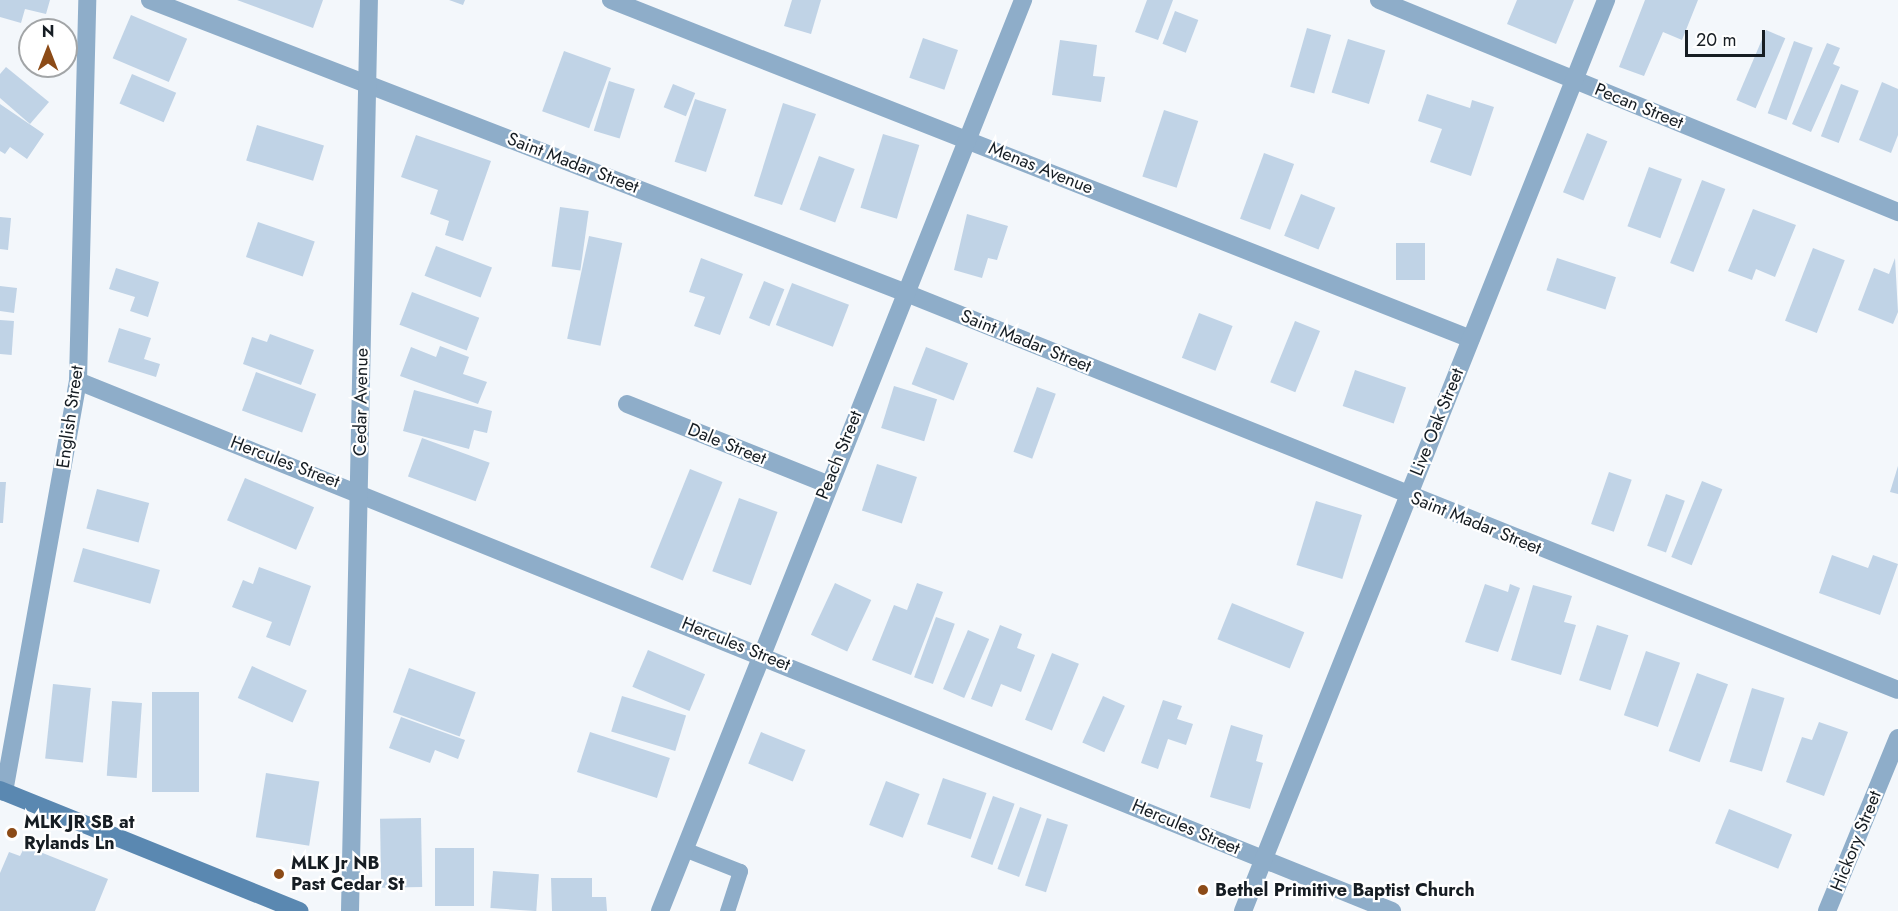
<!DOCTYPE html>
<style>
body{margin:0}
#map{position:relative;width:1898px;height:911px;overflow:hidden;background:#f3f7fb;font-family:Jost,sans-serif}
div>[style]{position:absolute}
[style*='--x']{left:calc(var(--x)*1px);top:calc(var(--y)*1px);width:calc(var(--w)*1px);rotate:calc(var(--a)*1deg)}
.building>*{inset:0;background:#c0d3e6;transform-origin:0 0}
.service>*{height:15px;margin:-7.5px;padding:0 7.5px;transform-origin:7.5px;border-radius:7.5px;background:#8eadc9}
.minor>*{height:18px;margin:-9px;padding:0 9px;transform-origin:9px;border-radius:9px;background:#8eadc9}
.secondary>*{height:18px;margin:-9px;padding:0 9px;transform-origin:9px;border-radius:9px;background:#5a88b1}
.dots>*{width:16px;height:16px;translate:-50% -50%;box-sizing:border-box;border:3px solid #fff;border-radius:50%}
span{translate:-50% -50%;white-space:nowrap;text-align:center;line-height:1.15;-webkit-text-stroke:4.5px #fff;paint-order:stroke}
.street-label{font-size:18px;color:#161d23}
.poi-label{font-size:18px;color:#161d23;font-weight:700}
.left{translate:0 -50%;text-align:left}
.north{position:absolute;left:18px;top:18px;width:60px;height:60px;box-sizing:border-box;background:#fff;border:2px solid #a2a5a7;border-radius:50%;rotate:0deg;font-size:16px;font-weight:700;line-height:24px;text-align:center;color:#161d23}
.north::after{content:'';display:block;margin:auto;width:21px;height:27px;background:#8c4b17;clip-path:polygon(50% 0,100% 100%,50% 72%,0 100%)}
.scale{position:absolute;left:1685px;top:30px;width:80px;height:27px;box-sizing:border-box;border:3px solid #161d23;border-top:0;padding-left:8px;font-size:18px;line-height:21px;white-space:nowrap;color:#161d23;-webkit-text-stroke:4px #fff;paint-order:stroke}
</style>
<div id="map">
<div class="building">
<div style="clip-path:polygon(0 0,50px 0,46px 14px,25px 9px,21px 23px,0 17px)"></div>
<div style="clip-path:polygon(237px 0,323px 0,313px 28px)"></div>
<div style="clip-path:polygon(449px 0,465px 0,463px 5px)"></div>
<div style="clip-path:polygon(792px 0,821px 0,811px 34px,784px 26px)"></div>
<div style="clip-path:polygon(1147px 0,1173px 0,1158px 40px,1135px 32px)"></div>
<div style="clip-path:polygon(1517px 0,1574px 0,1556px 44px,1507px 24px)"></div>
<div style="clip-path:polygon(1645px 0,1698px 0,1682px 40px,1663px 32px,1644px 76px,1619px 67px)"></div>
<div style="left:1175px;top:11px;width:25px;height:35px;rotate:21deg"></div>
<div style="left:131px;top:15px;width:61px;height:47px;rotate:23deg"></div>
<div style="left:1307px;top:28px;width:25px;height:61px;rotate:16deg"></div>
<div style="left:1766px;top:30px;width:21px;height:76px;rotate:23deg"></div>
<div style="left:923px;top:38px;width:37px;height:42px;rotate:19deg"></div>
<div style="left:1348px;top:39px;width:39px;height:56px;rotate:17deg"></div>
<div style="clip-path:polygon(1060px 40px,1097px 45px,1093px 76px,1105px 77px,1101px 102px,1052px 95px)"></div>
<div style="left:1794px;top:41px;width:20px;height:77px;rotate:20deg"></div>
<div style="clip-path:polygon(1827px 43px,1840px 48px,1833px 64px,1840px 67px,1811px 132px,1792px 124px)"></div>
<div style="left:564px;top:51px;width:50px;height:64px;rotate:20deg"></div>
<div style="clip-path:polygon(6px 67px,49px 102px,30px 124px,0 98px,0 74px)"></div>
<div style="left:132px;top:74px;width:48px;height:32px;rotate:23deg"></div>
<div style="left:609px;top:81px;width:27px;height:52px;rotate:17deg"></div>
<div style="clip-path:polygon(1882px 82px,1898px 89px,1898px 135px,1891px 153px,1859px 140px)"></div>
<div style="left:673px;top:84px;width:24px;height:25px;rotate:22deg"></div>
<div style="left:1841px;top:84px;width:19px;height:56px;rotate:21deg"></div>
<div style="clip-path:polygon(1427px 94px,1470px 108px,1472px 100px,1494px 107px,1471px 176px,1430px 162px,1442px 129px,1418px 121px)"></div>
<div style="left:695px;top:99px;width:33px;height:66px;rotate:18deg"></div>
<div style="clip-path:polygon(783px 103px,816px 114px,782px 205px,754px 196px)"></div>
<div style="clip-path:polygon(0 104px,44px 134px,27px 159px,10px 147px,5px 154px,0 151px)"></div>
<div style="left:1164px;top:110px;width:36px;height:70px;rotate:18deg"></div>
<div style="left:257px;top:125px;width:70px;height:37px;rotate:17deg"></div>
<div style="left:1587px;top:133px;width:22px;height:64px;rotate:22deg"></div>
<div style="left:883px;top:134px;width:38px;height:77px;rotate:17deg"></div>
<div style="clip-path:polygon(416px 135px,491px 161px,463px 241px,445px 235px,449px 221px,430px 214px,438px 190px,401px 177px)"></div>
<div style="left:1264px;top:153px;width:32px;height:70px;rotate:20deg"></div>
<div style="left:819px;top:156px;width:38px;height:57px;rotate:20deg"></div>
<div style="left:1649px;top:167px;width:35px;height:63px;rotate:20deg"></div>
<div style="left:1702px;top:180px;width:25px;height:89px;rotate:21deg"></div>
<div style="left:1301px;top:194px;width:37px;height:45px;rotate:22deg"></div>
<div style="left:560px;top:207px;width:29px;height:60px;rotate:8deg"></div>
<div style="clip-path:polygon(1753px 209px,1796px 225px,1775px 277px,1756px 269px,1752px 280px,1728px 271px)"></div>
<div style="clip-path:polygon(967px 214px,1008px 226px,997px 260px,988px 258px,982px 278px,954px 270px)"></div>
<div style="clip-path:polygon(0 217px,11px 218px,8px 250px,0 249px)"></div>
<div style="left:258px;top:222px;width:60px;height:37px;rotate:19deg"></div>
<div style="left:589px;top:236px;width:34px;height:105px;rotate:12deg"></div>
<div style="left:1396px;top:243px;width:29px;height:37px"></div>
<div style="left:436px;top:246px;width:60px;height:32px;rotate:21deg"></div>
<div style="left:1813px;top:248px;width:34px;height:78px;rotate:21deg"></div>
<div style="clip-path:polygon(701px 258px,743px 274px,720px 335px,694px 326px,705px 297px,689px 292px)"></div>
<div style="left:1557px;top:258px;width:62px;height:34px;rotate:18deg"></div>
<div style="clip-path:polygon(1895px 258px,1898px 312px,1893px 324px,1858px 310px,1874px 268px,1889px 274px)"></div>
<div style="clip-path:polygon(116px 268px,159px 282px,148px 317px,130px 311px,135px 297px,109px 289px)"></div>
<div style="left:764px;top:281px;width:22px;height:40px;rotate:22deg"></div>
<div style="left:792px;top:283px;width:61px;height:45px;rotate:21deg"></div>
<div style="clip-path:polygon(0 286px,17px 288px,14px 313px,0 311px)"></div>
<div style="left:412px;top:292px;width:72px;height:35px;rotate:21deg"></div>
<div style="left:1199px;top:313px;width:36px;height:48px;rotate:21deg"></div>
<div style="left:0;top:320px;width:14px;height:34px;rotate:4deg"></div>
<div style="left:1295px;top:321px;width:27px;height:66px;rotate:22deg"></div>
<div style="clip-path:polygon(119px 328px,151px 338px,144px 359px,160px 364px,156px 377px,108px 362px)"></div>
<div style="clip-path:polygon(270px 334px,314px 350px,301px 385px,243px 364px,252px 337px,267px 342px)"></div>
<div style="clip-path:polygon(440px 346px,469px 357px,463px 374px,487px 382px,478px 404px,400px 376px,411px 347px,436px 357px)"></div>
<div style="left:926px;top:347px;width:45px;height:40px;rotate:21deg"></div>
<div style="left:1355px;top:370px;width:54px;height:38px;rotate:19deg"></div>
<div style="left:256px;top:372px;width:64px;height:41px;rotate:20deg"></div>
<div style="left:894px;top:386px;width:45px;height:44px;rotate:17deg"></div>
<div style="left:1037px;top:387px;width:20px;height:69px;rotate:20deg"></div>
<div style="clip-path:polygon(414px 390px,492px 411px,487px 433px,474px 430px,469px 449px,403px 431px)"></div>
<div style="left:422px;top:438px;width:72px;height:41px;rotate:20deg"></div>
<div style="left:877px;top:464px;width:42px;height:49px;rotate:18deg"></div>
<div style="clip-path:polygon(1898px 466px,1898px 494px,1890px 492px)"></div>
<div style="left:690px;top:469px;width:35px;height:106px;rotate:22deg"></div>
<div style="left:1609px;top:472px;width:24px;height:55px;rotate:19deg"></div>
<div style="left:245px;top:478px;width:75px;height:46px;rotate:23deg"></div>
<div style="left:1702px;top:481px;width:22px;height:82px;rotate:22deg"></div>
<div style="clip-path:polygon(0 482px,6px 482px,3px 523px,0 523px)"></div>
<div style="left:97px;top:489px;width:54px;height:41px;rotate:15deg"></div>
<div style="left:1666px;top:494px;width:20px;height:55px;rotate:20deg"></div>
<div style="left:739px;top:498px;width:41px;height:78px;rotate:20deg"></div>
<div style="left:1316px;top:501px;width:48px;height:67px;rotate:17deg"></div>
<div style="left:83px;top:548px;width:80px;height:35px;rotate:16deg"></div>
<div style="clip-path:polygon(1832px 555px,1868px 568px,1873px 555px,1898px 564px,1880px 615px,1819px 593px)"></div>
<div style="clip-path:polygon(259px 567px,311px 586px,290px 646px,266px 637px,272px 622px,232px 607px,243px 580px,253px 584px)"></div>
<div style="left:835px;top:583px;width:40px;height:57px;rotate:25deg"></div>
<div style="clip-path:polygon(917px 583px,943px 592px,911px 675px,872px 660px,894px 605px,907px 610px)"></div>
<div style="clip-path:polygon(1485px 584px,1508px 592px,1510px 584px,1520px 588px,1498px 652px,1465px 642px)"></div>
<div style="clip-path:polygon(1533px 585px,1572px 596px,1564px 622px,1576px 625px,1561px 675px,1511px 660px)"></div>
<div style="left:1232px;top:603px;width:78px;height:39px;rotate:22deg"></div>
<div style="left:936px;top:617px;width:20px;height:64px;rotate:20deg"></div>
<div style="clip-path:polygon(1000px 625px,1022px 634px,1017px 648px,1035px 655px,1021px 692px,1001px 684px,992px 707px,971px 699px)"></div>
<div style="left:1597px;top:625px;width:33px;height:58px;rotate:18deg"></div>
<div style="left:968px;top:630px;width:23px;height:64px;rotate:23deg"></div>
<div style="left:648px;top:650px;width:62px;height:40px;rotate:23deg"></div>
<div style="left:1646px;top:651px;width:36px;height:68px;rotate:19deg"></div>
<div style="left:1052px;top:653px;width:29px;height:72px;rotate:22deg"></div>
<div style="left:252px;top:666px;width:60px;height:35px;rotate:24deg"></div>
<div style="left:409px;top:668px;width:71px;height:47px;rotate:20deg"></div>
<div style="left:1697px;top:673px;width:33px;height:83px;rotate:20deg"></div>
<div style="left:53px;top:684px;width:38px;height:75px;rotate:6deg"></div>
<div style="left:1752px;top:688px;width:34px;height:77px;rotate:17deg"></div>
<div style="left:152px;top:692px;width:47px;height:100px"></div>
<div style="left:622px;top:696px;width:67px;height:37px;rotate:17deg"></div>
<div style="left:1103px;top:696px;width:24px;height:51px;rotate:24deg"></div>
<div style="clip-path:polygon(1163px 700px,1182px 706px,1177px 719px,1193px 724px,1186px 745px,1168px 739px,1158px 769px,1141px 763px)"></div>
<div style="left:112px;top:701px;width:30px;height:75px;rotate:4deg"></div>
<div style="clip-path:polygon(401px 717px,465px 740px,458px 759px,435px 750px,430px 763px,389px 748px)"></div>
<div style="clip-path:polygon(1819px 722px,1848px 732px,1824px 796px,1786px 782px,1802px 737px,1812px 740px)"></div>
<div style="clip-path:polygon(1231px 725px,1263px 735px,1256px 761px,1263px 763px,1250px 809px,1210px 797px)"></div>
<div style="left:590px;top:732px;width:84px;height:42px;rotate:18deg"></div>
<div style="left:761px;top:732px;width:48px;height:34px;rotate:22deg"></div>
<div style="left:266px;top:773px;width:54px;height:65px;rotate:9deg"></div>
<div style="left:943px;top:778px;width:46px;height:49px;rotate:19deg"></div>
<div style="left:886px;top:781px;width:36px;height:47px;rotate:21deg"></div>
<div style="left:993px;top:796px;width:23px;height:65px;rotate:20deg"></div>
<div style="left:1020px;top:807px;width:23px;height:66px;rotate:20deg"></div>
<div style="left:1729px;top:809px;width:68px;height:37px;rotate:22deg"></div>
<div style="left:421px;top:818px;width:69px;height:41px;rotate:89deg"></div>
<div style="left:1047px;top:818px;width:22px;height:71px;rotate:18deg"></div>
<div style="clip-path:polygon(25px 846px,108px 879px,95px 911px,0 911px,0 873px,9px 852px,20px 856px)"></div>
<div style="left:435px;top:848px;width:39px;height:58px"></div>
<div style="left:493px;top:871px;width:46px;height:37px;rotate:4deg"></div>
<div style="clip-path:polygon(551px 878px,592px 878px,592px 897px,606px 897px,607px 911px,552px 911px)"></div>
</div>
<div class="service">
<div style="--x:684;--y:849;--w:60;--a:21.4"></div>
<div style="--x:740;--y:871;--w:42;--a:108"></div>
</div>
<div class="minor">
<div style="--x:150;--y:0;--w:811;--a:21.18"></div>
<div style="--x:906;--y:293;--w:1068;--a:21.81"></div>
<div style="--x:611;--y:0;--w:924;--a:21.51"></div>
<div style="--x:1379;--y:0;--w:561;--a:22.22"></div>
<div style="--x:78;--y:381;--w:1417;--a:21.97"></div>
<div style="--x:627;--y:404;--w:215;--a:21.8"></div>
<div style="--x:4;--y:792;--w:418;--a:-79.8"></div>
<div style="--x:78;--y:381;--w:381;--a:-88.6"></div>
<div style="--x:350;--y:911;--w:911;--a:-88.81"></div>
<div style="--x:660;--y:911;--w:981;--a:-68.27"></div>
<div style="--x:1243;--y:911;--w:981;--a:-68.27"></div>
<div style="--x:1827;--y:911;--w:187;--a:-67.7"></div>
</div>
<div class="secondary">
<div style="--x:0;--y:790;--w:323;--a:22"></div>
</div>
<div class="dots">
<div style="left:12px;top:833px;background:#8c4b17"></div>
<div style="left:279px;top:874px;background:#8c4b17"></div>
<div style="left:1203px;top:890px;background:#8c4b17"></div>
</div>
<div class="street-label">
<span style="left:1639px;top:106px;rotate:22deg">Pecan Street</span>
<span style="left:573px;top:163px;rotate:21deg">Saint Madar Street</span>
<span style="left:1041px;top:168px;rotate:22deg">Menas Avenue</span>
<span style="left:1026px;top:341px;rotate:22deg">Saint Madar Street</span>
<span style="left:361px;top:402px;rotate:-89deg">Cedar Avenue</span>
<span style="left:70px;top:417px;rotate:-82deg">English Street</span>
<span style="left:1437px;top:422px;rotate:-68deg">Live Oak Street</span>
<span style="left:727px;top:444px;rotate:22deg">Dale Street</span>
<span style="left:839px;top:455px;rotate:-68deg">Peach Street</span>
<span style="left:285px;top:462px;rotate:21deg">Hercules Street</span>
<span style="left:1476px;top:523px;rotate:22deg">Saint Madar Street</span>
<span style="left:736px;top:644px;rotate:22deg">Hercules Street</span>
<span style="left:1186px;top:827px;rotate:23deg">Hercules Street</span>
<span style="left:1856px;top:841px;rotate:-68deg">Hickory Street</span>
</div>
<div class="poi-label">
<span class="left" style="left:24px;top:833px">MLK JR SB at<br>Rylands Ln</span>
<span class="left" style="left:291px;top:874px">MLK Jr NB<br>Past Cedar St</span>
<span class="left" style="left:1215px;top:890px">Bethel Primitive Baptist Church</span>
</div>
<div class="north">N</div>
<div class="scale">20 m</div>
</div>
